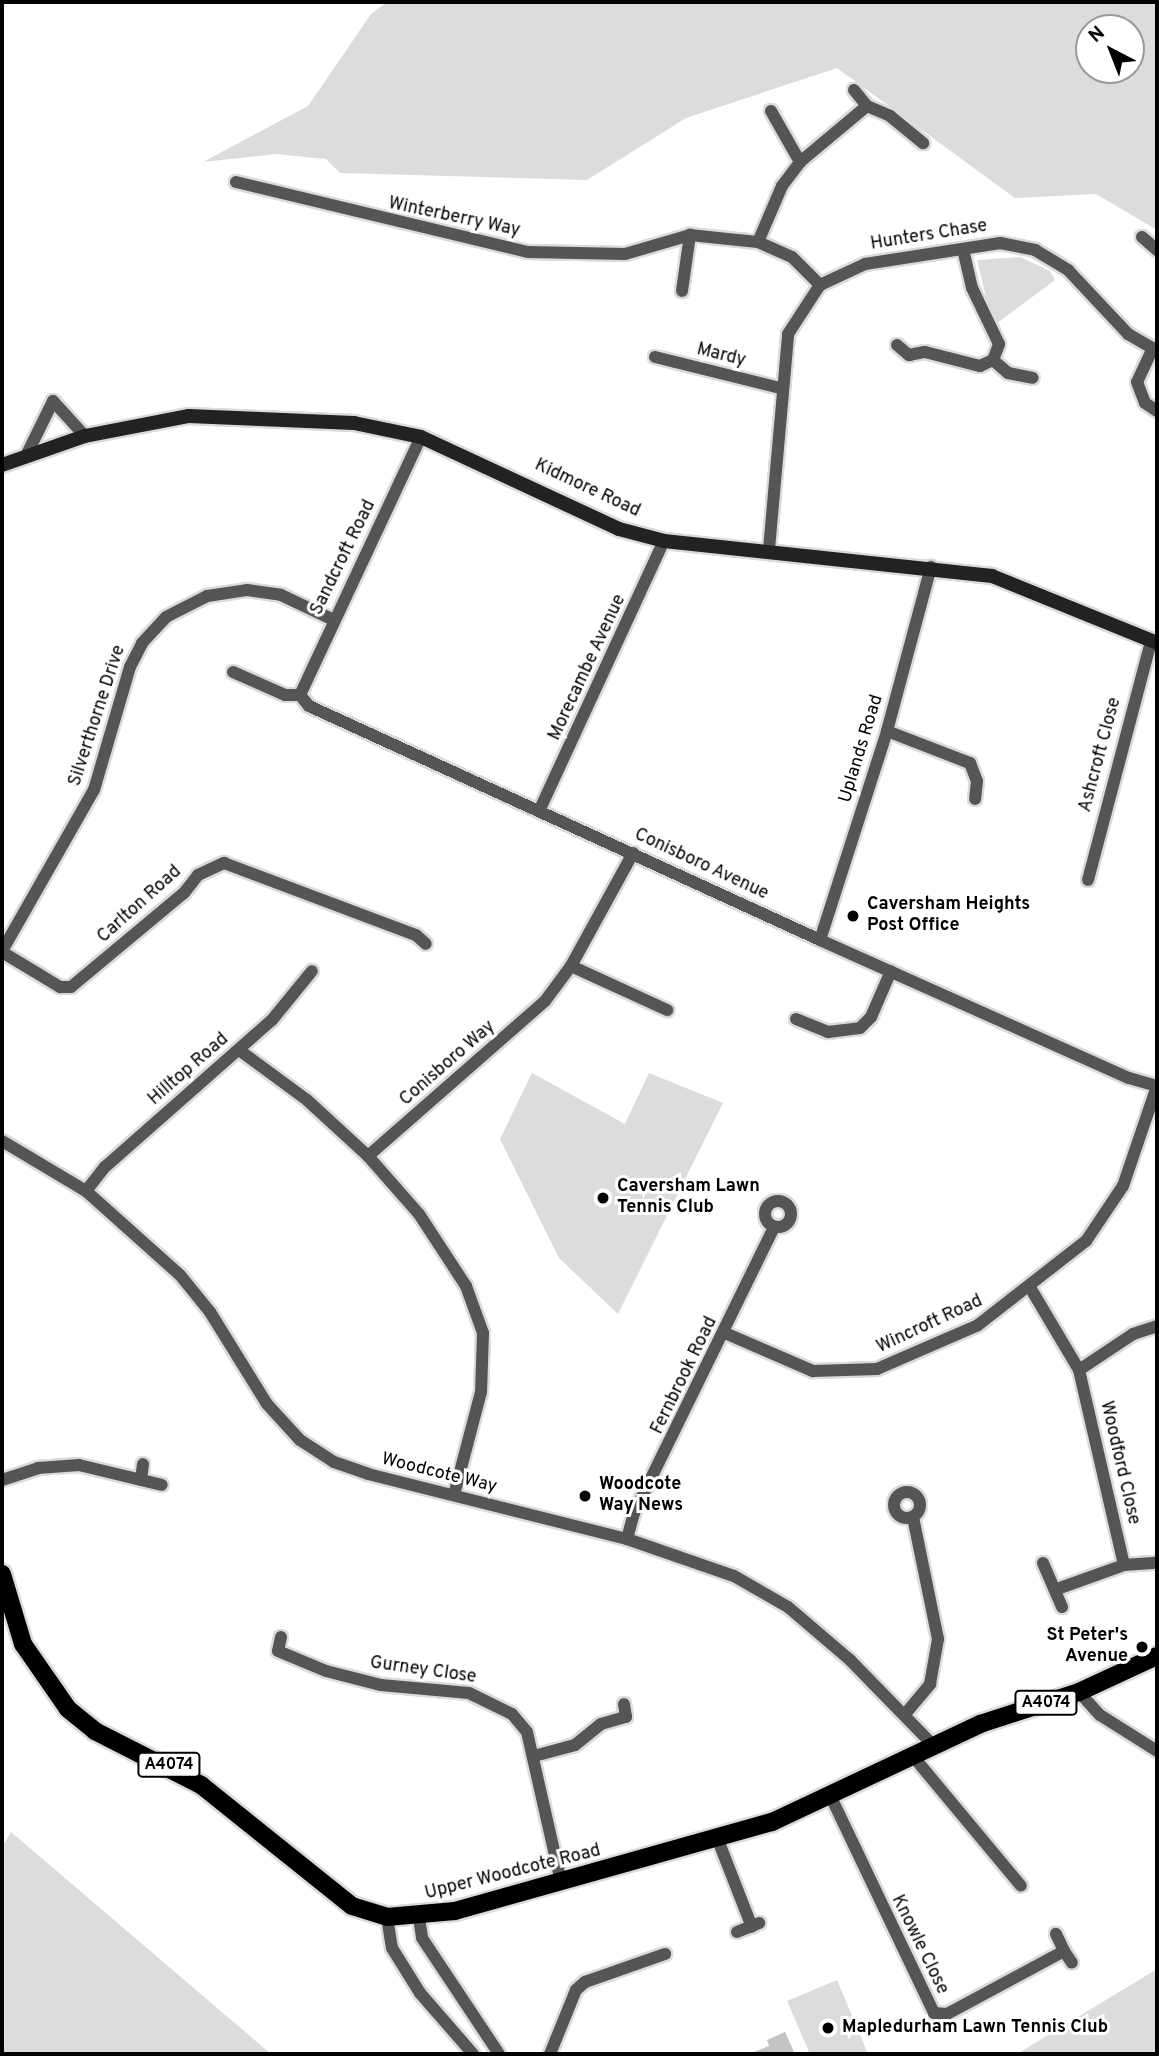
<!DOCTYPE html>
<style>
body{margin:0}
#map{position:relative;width:1159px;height:2056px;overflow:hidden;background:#fff;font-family:Overpass,sans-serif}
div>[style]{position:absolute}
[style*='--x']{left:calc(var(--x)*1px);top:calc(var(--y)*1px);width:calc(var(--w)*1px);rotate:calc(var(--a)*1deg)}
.green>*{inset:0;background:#dcdcdc}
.building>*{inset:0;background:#c4c4c4}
.roads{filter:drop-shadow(2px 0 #dbdbdb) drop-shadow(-2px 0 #dbdbdb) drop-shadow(0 2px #dbdbdb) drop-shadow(0 -2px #dbdbdb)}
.street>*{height:12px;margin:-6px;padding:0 6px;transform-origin:6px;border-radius:6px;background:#555}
.street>.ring{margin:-6px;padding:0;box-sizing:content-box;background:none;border:12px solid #555;border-radius:50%}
.secondary>*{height:14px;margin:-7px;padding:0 7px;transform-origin:7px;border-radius:7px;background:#222}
.primary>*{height:18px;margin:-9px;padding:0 9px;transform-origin:9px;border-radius:9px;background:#000}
.dots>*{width:19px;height:19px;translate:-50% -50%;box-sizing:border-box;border:4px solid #fff;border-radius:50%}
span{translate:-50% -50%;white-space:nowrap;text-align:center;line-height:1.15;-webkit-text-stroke:6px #fff;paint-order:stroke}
.shield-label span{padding:2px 5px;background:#fff;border:2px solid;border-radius:5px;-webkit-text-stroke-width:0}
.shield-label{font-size:16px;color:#000;font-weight:700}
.street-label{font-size:18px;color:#000}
.poi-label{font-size:18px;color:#000;font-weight:700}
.left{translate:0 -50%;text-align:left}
.right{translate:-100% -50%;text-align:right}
.frame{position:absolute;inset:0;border:4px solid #000;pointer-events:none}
.north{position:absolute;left:1075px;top:14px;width:70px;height:70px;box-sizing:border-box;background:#fff;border:2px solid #999;border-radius:50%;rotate:318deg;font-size:19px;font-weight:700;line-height:28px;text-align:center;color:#000}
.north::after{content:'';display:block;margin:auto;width:24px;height:32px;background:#000;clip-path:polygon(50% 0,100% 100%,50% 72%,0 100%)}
</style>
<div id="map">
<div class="green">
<div style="clip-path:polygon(evenodd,387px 2px,1157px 2px,1157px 230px,1096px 194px,1015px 198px,837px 68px,686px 118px,587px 180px,340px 173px,326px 159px,276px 154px,203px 162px,308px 106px,371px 14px,387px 2px,1131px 28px,1131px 70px,1089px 70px,1089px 28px,1131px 28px)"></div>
<div style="clip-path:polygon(1020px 257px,1050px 271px,1055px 280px,993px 326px,977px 260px)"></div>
<div style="clip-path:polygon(532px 1073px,625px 1124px,649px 1073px,723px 1103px,618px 1314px,559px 1258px,500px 1139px)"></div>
<div style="clip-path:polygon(11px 1832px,271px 2054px,2px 2054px,2px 1847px)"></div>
<div style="clip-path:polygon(1157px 1969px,1157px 2054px,1017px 2054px)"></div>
<div style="clip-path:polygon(837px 1980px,868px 2054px,810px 2054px,787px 2001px)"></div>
</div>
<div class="building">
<div style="clip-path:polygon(785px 2032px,795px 2054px,749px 2054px,769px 2046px,767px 2040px)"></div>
</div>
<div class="roads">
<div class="street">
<div style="--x:854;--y:90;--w:21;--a:51"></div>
<div style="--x:771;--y:111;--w:59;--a:60.4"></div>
<div style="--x:236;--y:182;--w:300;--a:13.5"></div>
<div style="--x:528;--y:252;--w:97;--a:1.2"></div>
<div style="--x:625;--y:254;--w:68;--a:-16.3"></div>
<div style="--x:690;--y:235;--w:68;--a:5.9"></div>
<div style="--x:758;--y:242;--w:37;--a:24"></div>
<div style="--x:792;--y:257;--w:40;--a:45"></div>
<div style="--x:1142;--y:237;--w:20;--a:41"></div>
<div style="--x:758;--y:242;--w:61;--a:-66.8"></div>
<div style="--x:782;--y:186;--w:30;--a:-53"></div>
<div style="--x:800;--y:162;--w:87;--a:-39.9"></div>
<div style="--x:867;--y:106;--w:25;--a:23"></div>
<div style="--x:890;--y:116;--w:43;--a:39.3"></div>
<div style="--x:682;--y:291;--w:57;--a:-81.9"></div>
<div style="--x:897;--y:345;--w:16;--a:40"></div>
<div style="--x:909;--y:355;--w:16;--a:-11"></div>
<div style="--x:925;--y:352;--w:57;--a:14.3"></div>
<div style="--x:980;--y:366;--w:14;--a:-25"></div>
<div style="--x:993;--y:360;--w:17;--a:-69"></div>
<div style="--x:999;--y:344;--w:62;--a:-115.7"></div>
<div style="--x:972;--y:288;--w:40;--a:-103"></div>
<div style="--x:1152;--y:350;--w:35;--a:115"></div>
<div style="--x:1137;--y:382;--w:22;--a:69"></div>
<div style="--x:1145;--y:403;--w:14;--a:34"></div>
<div style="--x:655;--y:357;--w:129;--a:13.9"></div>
<div style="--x:993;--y:360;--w:20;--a:41"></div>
<div style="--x:1008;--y:373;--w:25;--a:11"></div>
<div style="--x:27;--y:454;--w:59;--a:-63.9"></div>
<div style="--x:53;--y:401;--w:47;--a:47.6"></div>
<div style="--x:769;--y:549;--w:216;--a:-84.9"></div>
<div style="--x:788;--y:334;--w:59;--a:-56.9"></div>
<div style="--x:820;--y:285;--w:50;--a:-25"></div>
<div style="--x:865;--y:264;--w:137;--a:-8.8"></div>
<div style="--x:1000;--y:243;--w:36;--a:11"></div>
<div style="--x:1035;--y:250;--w:39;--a:31"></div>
<div style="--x:1068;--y:270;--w:88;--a:46.8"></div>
<div style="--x:1128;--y:334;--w:34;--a:30"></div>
<div style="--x:233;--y:672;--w:57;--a:23.9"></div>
<div style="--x:285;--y:695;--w:15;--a:0"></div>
<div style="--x:300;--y:695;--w:14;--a:51"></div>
<div style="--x:309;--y:706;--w:562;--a:24.6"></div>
<div style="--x:820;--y:940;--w:338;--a:24.1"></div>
<div style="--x:1129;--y:1078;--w:29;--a:16"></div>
<div style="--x:300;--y:695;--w:285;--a:-64.9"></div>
<div style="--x:887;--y:731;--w:89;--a:21.1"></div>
<div style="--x:970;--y:763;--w:19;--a:69"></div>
<div style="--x:977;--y:781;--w:18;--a:96"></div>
<div style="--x:540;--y:809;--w:295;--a:-65.2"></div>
<div style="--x:1088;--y:880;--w:247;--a:-75.2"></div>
<div style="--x:820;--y:940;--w:219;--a:-72.2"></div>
<div style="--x:887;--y:731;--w:170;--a:-75"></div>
<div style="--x:2;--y:951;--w:185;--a:-60.3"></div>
<div style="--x:94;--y:790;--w:128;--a:-73.7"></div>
<div style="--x:130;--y:667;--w:27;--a:-63"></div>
<div style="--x:142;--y:643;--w:35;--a:-47"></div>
<div style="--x:166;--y:617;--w:46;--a:-27.1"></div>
<div style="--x:207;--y:596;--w:40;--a:-8.5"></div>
<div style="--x:247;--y:590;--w:34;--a:8"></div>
<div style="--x:281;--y:595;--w:59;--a:25.3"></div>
<div style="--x:2;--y:952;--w:68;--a:31.1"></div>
<div style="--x:60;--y:987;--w:11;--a:0"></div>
<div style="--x:71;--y:987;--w:147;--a:-39.8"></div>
<div style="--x:184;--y:893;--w:23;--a:-52"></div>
<div style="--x:198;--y:875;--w:29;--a:-25"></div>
<div style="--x:224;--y:863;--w:205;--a:20.6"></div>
<div style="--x:416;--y:935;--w:13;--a:42"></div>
<div style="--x:571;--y:966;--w:106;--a:24.6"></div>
<div style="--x:796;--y:1019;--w:35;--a:22"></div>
<div style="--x:828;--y:1032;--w:32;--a:-7"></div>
<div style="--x:860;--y:1028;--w:16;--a:-45"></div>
<div style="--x:871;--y:1017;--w:50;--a:-66.5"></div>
<div style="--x:239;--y:1050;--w:84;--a:36.3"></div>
<div style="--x:307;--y:1100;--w:83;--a:42.6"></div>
<div style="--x:368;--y:1156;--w:77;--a:48.7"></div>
<div style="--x:419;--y:1214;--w:86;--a:56.9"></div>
<div style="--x:466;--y:1286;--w:50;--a:70.1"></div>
<div style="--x:483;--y:1333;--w:59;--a:91.9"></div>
<div style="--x:481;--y:1392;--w:106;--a:104.7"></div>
<div style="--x:2;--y:1141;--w:98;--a:30.8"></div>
<div style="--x:86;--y:1191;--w:126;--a:41.8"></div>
<div style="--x:180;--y:1275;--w:48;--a:51"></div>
<div style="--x:210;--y:1312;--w:108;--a:58.2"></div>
<div style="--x:267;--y:1404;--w:49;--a:47.5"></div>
<div style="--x:300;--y:1440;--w:40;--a:32.9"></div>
<div style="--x:334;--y:1462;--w:36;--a:19"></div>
<div style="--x:368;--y:1474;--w:267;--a:14.1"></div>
<div style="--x:627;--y:1539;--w:113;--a:19.1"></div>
<div style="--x:734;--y:1576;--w:62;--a:29.9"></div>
<div style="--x:788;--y:1607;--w:82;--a:40.5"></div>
<div style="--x:850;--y:1660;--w:119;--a:45.7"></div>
<div style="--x:368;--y:1156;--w:235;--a:-41.2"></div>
<div style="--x:545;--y:1001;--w:44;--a:-53.4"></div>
<div style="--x:571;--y:966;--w:129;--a:-61.2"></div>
<div style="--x:86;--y:1191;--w:31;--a:-52"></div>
<div style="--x:105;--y:1167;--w:222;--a:-41.4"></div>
<div style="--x:272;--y:1020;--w:63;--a:-50.8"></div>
<div class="ring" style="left:765px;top:1201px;width:14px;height:14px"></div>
<div style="--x:1031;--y:1289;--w:94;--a:59.3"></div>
<div style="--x:1079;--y:1370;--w:200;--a:77"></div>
<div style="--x:1124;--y:1565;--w:32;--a:-4"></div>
<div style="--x:725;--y:1333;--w:96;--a:23.4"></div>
<div style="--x:813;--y:1371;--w:64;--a:-1.8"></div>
<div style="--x:877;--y:1369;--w:110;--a:-23.5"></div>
<div style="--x:978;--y:1325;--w:137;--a:-37.9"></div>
<div style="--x:1086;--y:1241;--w:66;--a:-56.1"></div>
<div style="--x:1123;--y:1186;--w:106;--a:-71.2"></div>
<div style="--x:1079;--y:1370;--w:65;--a:-33.7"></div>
<div style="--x:1133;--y:1334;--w:25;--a:-18"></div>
<div style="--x:2;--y:1480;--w:38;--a:-18"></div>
<div style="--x:38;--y:1468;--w:41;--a:-4.2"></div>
<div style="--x:79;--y:1465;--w:85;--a:13.5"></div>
<div style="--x:141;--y:1480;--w:16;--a:-83"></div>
<div class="ring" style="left:894px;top:1492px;width:14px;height:14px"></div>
<div style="--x:627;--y:1539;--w:27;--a:-75"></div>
<div style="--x:634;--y:1513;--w:318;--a:-63.9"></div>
<div style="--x:1043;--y:1563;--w:48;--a:66.6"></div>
<div style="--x:1057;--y:1589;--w:71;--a:-19.7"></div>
<div style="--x:281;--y:1637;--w:14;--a:102"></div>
<div style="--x:278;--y:1651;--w:52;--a:22.6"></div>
<div style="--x:326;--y:1671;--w:57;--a:14.3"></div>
<div style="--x:381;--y:1685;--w:88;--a:5.2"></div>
<div style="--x:469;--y:1693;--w:48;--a:26"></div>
<div style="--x:512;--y:1714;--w:23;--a:50"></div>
<div style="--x:527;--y:1732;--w:154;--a:77.2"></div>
<div style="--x:1079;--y:1692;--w:31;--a:48"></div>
<div style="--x:1100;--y:1715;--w:67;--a:32.3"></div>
<div style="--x:906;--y:1713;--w:38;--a:-50"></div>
<div style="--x:930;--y:1684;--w:46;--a:-79.9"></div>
<div style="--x:938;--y:1639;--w:125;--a:-101.6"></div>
<div style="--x:912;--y:1755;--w:170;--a:50.2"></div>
<div style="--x:534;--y:1756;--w:42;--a:-15"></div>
<div style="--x:575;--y:1745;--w:33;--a:-39"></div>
<div style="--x:601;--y:1724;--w:26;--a:-16"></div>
<div style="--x:626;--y:1717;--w:13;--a:-99"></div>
<div style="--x:831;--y:1797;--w:239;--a:64.5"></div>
<div style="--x:934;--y:2013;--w:13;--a:4"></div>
<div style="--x:947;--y:2014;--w:133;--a:-28.3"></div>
<div style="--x:1064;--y:1951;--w:19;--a:-115"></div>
<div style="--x:718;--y:1840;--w:93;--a:68.7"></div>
<div style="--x:387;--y:1917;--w:31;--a:81"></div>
<div style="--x:392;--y:1948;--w:53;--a:58.1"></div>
<div style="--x:420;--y:1993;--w:81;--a:49"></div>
<div style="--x:419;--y:1918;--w:20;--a:81"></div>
<div style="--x:422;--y:1938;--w:139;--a:56.4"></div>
<div style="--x:737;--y:1932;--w:24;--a:-22"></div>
<div style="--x:1064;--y:1951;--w:14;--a:56"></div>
<div style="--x:550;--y:2054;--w:69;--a:-67.9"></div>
<div style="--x:576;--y:1990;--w:12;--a:-42"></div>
<div style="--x:585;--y:1982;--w:85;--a:-19.3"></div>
</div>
<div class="secondary">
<div style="--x:2;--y:465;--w:88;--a:-19.3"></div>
<div style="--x:85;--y:436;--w:106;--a:-10.9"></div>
<div style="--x:189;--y:416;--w:165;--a:2.4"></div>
<div style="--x:354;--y:423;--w:68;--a:11.8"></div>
<div style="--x:421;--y:437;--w:218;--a:24.9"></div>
<div style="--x:619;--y:529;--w:47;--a:14.9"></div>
<div style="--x:664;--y:541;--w:330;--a:6.1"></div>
<div style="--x:992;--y:576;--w:178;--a:22.1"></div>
</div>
<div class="primary">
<div style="--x:2;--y:1574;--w:73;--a:73.3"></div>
<div style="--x:23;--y:1644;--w:79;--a:55.3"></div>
<div style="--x:68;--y:1709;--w:35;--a:39"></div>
<div style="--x:95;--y:1731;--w:119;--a:27"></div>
<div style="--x:201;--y:1785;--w:193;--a:38.7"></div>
<div style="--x:352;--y:1906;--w:37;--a:17"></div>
<div style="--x:387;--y:1917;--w:68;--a:-5"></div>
<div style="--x:455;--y:1911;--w:329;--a:-15.7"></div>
<div style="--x:772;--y:1822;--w:230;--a:-25.2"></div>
<div style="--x:980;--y:1724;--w:104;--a:-17.9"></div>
<div style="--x:1079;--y:1692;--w:86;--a:-24.8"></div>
</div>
</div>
<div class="dots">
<div style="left:853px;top:916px;background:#000"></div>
<div style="left:603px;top:1198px;background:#000"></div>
<div style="left:585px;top:1496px;background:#000"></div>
<div style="left:1142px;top:1647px;background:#000"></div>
<div style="left:828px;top:2028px;background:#000"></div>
</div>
<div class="shield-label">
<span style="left:1046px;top:1703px">A4074</span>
<span style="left:169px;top:1765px">A4074</span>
</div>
<div class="street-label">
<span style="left:454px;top:218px;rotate:12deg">Winterberry Way</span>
<span style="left:929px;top:236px;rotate:-9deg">Hunters Chase</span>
<span style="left:721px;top:356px;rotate:14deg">Mardy</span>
<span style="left:587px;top:489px;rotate:25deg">Kidmore Road</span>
<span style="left:344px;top:558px;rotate:-64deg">Sandcroft Road</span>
<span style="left:588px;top:668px;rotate:-65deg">Morecambe Avenue</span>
<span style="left:98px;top:716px;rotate:-72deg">Silverthorne Drive</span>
<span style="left:862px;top:749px;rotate:-73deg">Uplands Road</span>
<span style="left:1101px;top:755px;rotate:-75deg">Ashcroft Close</span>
<span style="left:701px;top:865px;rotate:25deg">Conisboro Avenue</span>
<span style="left:140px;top:905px;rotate:-42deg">Carlton Road</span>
<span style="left:448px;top:1064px;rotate:-41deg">Conisboro Way</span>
<span style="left:189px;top:1070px;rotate:-41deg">Hilltop Road</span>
<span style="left:930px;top:1325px;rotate:-25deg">Wincroft Road</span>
<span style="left:685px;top:1376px;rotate:-64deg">Fernbrook Road</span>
<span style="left:1119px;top:1463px;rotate:77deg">Woodford Close</span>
<span style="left:439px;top:1474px;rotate:14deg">Woodcote Way</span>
<span style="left:423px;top:1671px;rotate:8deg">Gurney Close</span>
<span style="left:513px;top:1873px;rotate:-14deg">Upper Woodcote Road</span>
<span style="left:919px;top:1945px;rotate:64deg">Knowle Close</span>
</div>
<div class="poi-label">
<span class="left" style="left:867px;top:916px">Caversham Heights<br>Post Office</span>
<span class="left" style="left:617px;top:1198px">Caversham Lawn<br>Tennis Club</span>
<span class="left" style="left:599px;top:1496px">Woodcote<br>Way News</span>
<span class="right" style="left:1128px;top:1647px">St Peter's<br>Avenue</span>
<span class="left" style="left:842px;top:2028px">Mapledurham Lawn Tennis Club</span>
</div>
<div class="frame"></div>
<div class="north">N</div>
</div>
